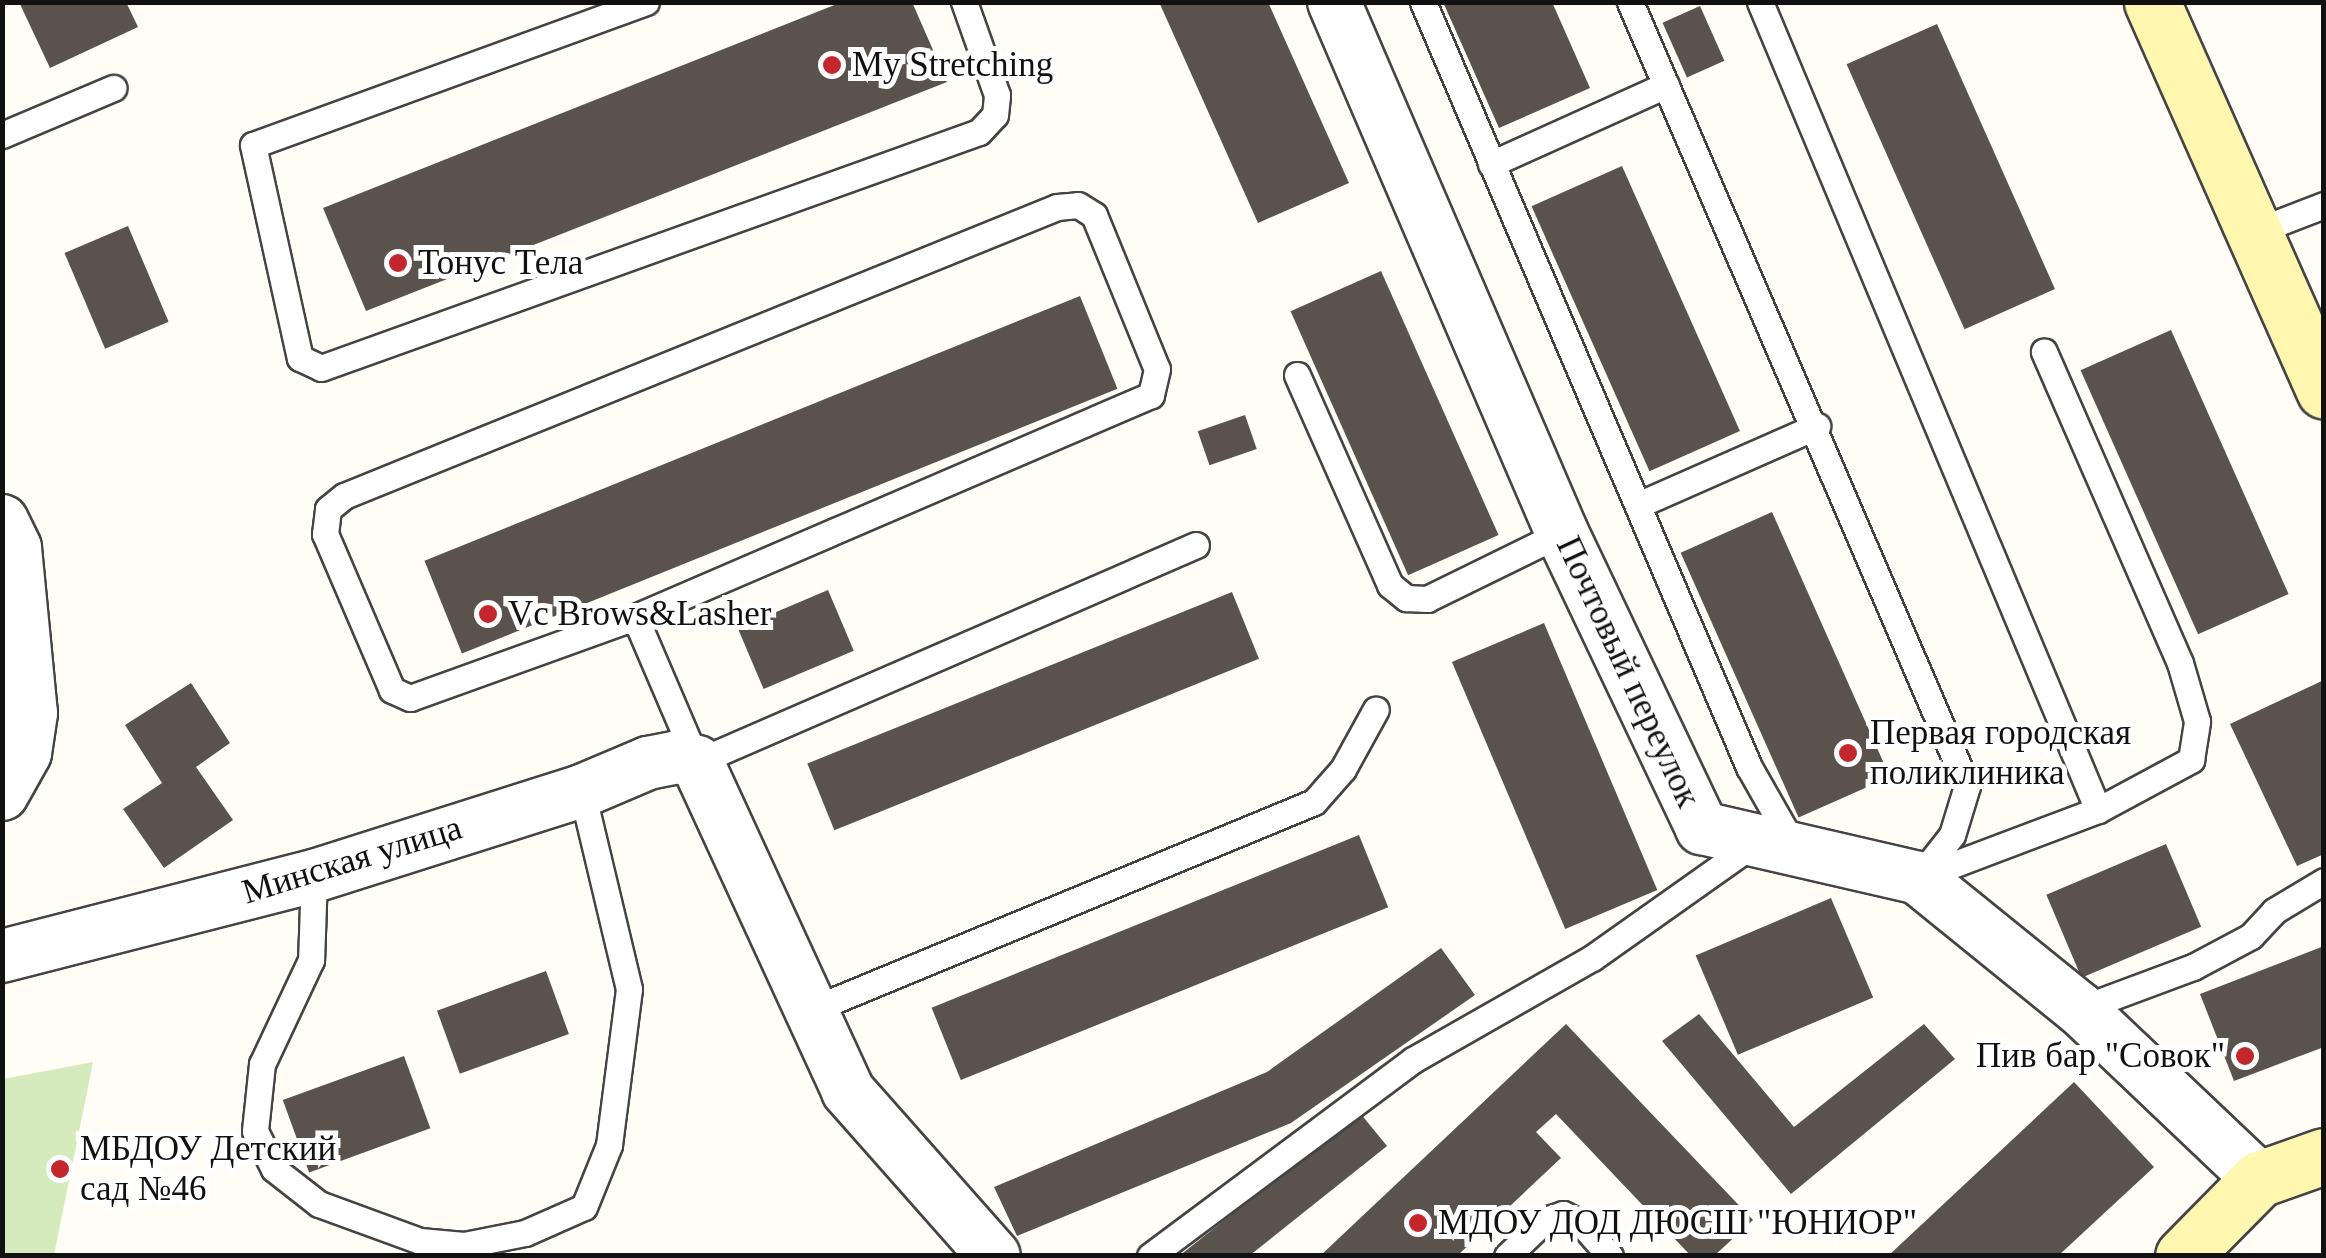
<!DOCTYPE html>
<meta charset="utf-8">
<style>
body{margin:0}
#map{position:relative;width:2326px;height:1258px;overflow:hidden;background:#fffdf5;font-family:"Times New Roman",serif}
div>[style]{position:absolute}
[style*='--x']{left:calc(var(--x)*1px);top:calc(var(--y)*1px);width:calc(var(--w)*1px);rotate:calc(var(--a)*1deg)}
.green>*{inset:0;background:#d5ebbd}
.building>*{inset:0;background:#5a524d;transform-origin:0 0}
.roads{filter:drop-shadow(2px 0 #444) drop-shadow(-2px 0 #444) drop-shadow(0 2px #444) drop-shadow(0 -2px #444)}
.lane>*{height:25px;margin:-12.5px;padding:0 12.5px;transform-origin:12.5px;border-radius:12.5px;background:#fff}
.street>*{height:52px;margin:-26px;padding:0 26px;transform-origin:26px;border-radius:26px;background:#fff}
.secondary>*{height:55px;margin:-27.5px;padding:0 27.5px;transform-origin:27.5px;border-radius:27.5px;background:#fff6b0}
.dots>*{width:28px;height:28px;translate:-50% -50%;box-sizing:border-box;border:5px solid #fff;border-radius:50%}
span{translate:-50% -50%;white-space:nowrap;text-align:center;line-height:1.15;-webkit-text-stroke:10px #fff;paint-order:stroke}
.poi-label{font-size:35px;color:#111}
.left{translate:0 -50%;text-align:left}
.right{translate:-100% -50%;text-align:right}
.street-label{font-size:35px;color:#111}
.frame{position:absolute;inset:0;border:5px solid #111;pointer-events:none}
</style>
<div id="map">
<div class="green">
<div style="clip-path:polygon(93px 1062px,54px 1255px,3px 1255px,3px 1079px)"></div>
</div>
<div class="building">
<div style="clip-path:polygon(19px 2px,126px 2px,138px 27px,50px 68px)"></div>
<div style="clip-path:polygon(842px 2px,912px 2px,947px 82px,366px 311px,323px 208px)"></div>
<div style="clip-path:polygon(1159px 2px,1268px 2px,1349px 183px,1258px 223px)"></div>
<div style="clip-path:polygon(1443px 2px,1552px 2px,1590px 88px,1499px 128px)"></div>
<div style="left:1700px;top:6px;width:60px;height:41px;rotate:66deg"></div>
<div style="left:1937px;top:24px;width:290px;height:99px;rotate:66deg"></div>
<div style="left:1622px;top:166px;width:290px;height:99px;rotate:66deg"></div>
<div style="left:128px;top:226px;width:104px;height:69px;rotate:67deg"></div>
<div style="left:1381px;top:271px;width:289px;height:99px;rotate:66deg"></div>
<div style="left:1080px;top:296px;width:100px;height:707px;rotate:68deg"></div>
<div style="left:2171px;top:330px;width:289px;height:99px;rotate:66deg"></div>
<div style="left:1245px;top:415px;width:36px;height:50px;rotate:71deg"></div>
<div style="left:1772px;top:512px;width:290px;height:100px;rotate:66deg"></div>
<div style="left:828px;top:590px;width:66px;height:98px;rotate:67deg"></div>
<div style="left:1232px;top:592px;width:72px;height:458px;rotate:68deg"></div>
<div style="left:1544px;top:623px;width:290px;height:100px;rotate:67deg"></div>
<div style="clip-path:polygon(2324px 680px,2324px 854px,2297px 866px,2230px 724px)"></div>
<div style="clip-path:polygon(191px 683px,230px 743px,196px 767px,233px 820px,164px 868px,123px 809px,162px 783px,125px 725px)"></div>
<div style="left:1359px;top:835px;width:78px;height:461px;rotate:68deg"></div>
<div style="left:2166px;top:844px;width:90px;height:130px;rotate:67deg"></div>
<div style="left:1831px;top:898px;width:108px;height:147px;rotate:67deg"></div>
<div style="clip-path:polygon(2324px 946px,2324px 1047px,2234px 1081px,2200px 994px)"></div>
<div style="clip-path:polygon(1441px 948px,1475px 995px,1291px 1123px,1017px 1236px,994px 1187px,1267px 1072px)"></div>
<div style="left:546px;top:971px;width:67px;height:116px;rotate:70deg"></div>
<div style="clip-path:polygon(1699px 1014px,1794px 1127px,1924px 1024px,1955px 1059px,1791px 1194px,1662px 1041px)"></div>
<div style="clip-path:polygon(1566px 1024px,1753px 1220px,1714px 1256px,1691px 1256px,1556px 1114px,1536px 1132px,1561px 1158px,1457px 1256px,1320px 1256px)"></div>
<div style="left:404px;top:1056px;width:77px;height:129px;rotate:70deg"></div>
<div style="clip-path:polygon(2074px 1082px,2154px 1167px,2058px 1256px,1888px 1256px)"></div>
<div style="clip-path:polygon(1360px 1113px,1387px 1146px,1249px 1256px,1179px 1256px)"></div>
</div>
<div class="roads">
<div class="lane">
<div style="--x:646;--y:2;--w:418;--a:160"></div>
<div style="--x:253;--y:145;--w:218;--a:77.6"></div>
<div style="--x:300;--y:358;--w:23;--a:25"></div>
<div style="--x:321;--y:368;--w:699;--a:-19.73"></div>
<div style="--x:979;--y:132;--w:23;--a:-47"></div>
<div style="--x:995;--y:115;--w:20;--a:-84"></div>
<div style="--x:997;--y:95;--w:99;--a:-109.5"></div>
<div style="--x:1423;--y:2;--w:832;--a:66.92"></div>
<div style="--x:1749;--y:767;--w:93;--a:60.4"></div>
<div style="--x:1630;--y:2;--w:853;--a:66.74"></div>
<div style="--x:1967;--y:786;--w:51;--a:107"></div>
<div style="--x:1952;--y:835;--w:55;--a:128.3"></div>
<div style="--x:1760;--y:2;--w:876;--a:67.3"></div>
<div style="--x:2;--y:135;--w:121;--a:-22.9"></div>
<div style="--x:1491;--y:164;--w:192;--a:-24.3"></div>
<div style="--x:2254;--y:232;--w:75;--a:-21.1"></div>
<div style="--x:1297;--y:375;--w:230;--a:66.1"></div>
<div style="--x:1390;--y:585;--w:21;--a:39"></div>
<div style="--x:1406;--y:598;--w:21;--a:3"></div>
<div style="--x:1427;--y:599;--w:150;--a:-26.1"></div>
<div style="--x:1638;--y:505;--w:196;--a:-23.8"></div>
<div style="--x:635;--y:617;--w:239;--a:160.2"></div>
<div style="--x:410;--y:698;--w:20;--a:-156"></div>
<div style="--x:392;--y:690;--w:170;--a:-113.2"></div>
<div style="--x:325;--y:534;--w:25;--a:-83"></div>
<div style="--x:328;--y:509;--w:21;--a:-39"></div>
<div style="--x:344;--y:496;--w:769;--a:-22.06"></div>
<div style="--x:1057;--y:207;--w:21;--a:-5"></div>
<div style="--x:1078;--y:205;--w:19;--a:32"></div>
<div style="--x:1094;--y:215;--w:166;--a:67.8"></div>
<div style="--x:1157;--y:369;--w:27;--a:103"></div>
<div style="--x:1151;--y:395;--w:562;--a:156.72"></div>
<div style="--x:635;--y:617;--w:158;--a:66.8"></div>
<div style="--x:697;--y:762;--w:544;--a:-23.5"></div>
<div style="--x:314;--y:876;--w:84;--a:92"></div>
<div style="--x:311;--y:960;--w:115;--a:115.2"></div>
<div style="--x:262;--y:1064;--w:67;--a:96"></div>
<div style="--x:255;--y:1131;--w:42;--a:63.4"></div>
<div style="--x:274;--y:1169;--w:57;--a:37.9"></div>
<div style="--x:319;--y:1204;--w:108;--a:20.1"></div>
<div style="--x:420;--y:1241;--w:44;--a:5.2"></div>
<div style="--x:464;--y:1245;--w:62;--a:-11.1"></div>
<div style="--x:525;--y:1233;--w:64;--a:-23.8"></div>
<div style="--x:584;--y:1207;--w:67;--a:-68"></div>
<div style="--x:609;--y:1145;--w:157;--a:-82.7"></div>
<div style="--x:629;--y:989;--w:204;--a:-103.4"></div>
<div style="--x:1918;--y:878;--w:192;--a:-20.7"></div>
<div style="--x:2098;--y:810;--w:106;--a:-28.3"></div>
<div style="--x:2191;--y:760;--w:39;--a:-81"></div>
<div style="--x:2197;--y:721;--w:60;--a:-106.3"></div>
<div style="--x:2180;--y:663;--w:340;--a:-113.6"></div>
<div style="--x:2080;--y:1009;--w:121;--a:-20.4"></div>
<div style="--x:2193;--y:967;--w:66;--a:-28.1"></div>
<div style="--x:2251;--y:936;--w:34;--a:-47"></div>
<div style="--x:2274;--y:911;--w:58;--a:-31"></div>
<div style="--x:811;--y:1010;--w:544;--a:-22.47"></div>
<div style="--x:1314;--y:802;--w:44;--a:-48.7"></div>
<div style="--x:1343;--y:769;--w:68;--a:-61.2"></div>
<div style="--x:1150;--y:1256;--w:328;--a:-36.7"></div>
<div style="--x:1413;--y:1060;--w:206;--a:-29.7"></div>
<div style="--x:1592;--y:958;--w:197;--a:-35.3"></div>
<div style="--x:1507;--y:1256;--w:52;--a:-43.5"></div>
<div style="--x:1545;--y:1220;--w:19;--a:-18"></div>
<div style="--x:1563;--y:1214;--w:20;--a:27"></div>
<div style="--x:1581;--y:1223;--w:44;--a:48.7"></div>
</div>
<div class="street">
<div style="--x:1334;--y:2;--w:578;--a:66.76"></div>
<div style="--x:1562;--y:533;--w:327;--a:64.6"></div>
<div style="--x:1702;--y:828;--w:222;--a:13"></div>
<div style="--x:1918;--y:878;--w:208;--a:39"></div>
<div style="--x:2080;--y:1009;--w:247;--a:43.5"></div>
<div style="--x:2;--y:521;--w:30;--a:64"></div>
<div style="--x:15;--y:548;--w:166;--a:84.5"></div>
<div style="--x:31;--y:713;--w:40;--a:98.5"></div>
<div style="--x:25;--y:753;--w:47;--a:119.3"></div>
<div style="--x:2;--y:956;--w:322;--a:-14.4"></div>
<div style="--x:314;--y:876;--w:281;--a:-17.6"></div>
<div style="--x:582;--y:791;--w:72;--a:-23"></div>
<div style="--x:648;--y:763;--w:31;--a:-11"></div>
<div style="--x:678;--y:757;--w:20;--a:15"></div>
<div style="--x:697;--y:762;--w:362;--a:65.3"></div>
<div style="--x:848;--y:1091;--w:220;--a:48.5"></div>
</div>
<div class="secondary">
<div style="--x:2152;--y:2;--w:425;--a:66.1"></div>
<div style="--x:2183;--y:1256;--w:108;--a:-45.4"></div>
<div style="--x:2259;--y:1179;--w:69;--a:-19.5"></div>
</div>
</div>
<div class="dots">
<div style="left:832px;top:65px;background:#c4262e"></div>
<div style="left:398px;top:263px;background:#c4262e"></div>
<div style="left:488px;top:614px;background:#c4262e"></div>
<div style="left:1848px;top:753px;background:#c4262e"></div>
<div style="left:2245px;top:1056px;background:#c4262e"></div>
<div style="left:60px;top:1169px;background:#c4262e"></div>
<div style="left:1418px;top:1223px;background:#c4262e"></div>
</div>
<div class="poi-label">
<span class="left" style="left:852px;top:65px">My Stretching</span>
<span class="left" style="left:418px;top:263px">Тонус Тела</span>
<span class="left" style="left:508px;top:614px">Vc Brows&amp;Lasher</span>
<span class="left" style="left:1870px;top:753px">Первая городская<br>поликлиника</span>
<span class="right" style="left:2225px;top:1056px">Пив бар "Совок"</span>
<span class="left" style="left:80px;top:1169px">МБДОУ Детский<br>сад №46</span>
<span class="left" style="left:1438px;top:1223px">МДОУ ДОД ДЮСШ "ЮНИОР"</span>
</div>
<div class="street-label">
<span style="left:1628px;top:672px;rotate:65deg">Почтовый переулок</span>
<span style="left:352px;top:860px;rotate:-17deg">Минская улица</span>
</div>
<div class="frame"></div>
</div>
